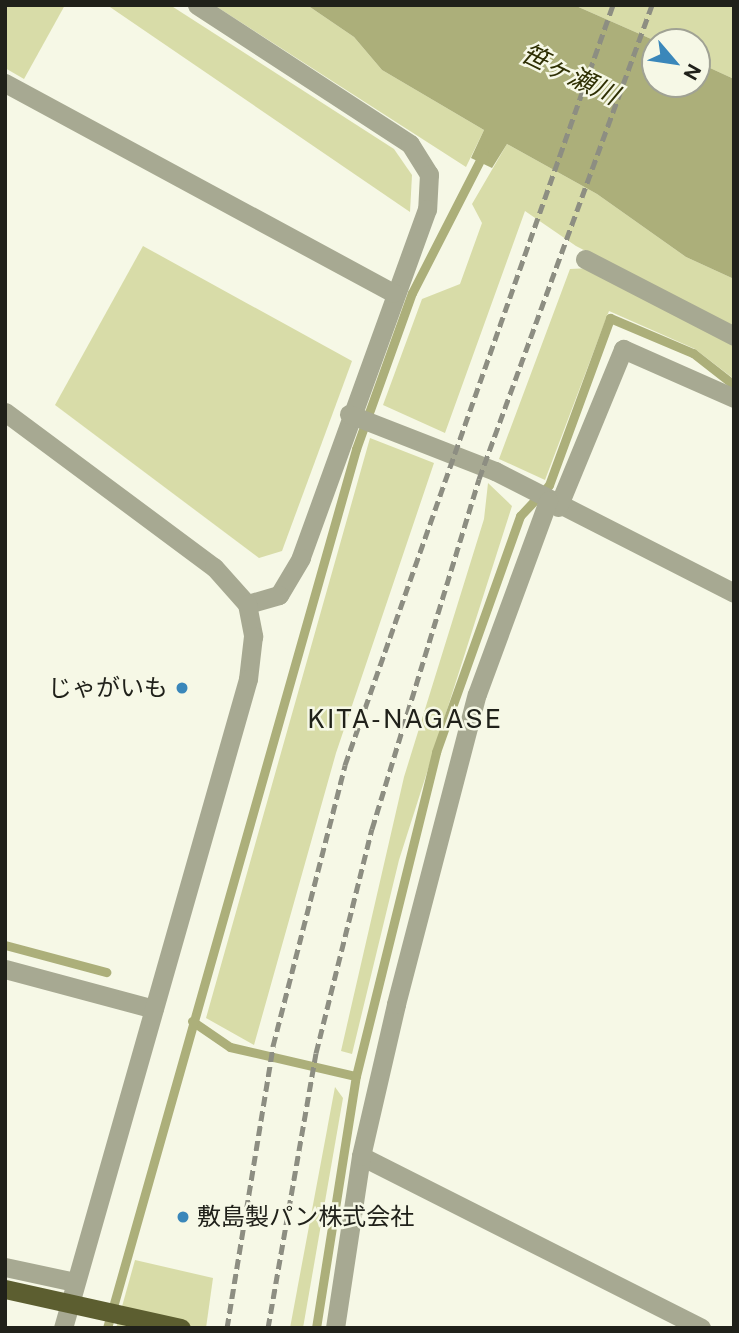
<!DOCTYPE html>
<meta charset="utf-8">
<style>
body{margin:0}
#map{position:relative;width:739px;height:1333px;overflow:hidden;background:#f6f8e6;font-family:"Public Sans","Noto Sans JP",sans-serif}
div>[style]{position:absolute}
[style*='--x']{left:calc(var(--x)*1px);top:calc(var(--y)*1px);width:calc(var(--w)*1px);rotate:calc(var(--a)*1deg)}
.green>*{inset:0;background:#d8dca8}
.water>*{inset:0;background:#acaf7a}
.stream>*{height:9px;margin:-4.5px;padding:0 4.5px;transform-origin:4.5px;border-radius:4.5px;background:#acaf7a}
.minor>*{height:19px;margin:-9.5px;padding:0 9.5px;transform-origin:9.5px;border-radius:9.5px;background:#a7a992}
.tertiary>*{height:19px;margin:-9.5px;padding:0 9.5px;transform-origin:9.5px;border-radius:9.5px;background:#a7a992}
.rail>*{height:5px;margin-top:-2.5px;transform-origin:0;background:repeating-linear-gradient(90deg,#8d8e82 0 10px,transparent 0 15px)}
.trunk-bridge>*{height:19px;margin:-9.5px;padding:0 9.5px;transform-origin:9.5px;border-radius:9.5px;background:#5c5e30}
.dots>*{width:19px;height:19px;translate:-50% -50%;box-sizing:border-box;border:4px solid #f6f8e6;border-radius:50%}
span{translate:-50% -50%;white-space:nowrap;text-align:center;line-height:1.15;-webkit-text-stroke:5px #f6f8e6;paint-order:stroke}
.poi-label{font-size:24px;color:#20211a}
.right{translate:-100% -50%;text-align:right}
.left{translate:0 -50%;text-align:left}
.water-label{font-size:26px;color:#2f3004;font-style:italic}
.neighbourhood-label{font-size:26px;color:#20211a;letter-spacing:2px}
.frame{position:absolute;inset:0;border:7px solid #20211a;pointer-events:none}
.north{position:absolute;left:641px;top:28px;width:70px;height:70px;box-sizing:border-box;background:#f6f8e6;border:2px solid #a0a294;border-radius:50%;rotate:119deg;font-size:19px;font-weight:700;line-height:28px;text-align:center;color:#20211a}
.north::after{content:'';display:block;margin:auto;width:24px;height:32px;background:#3a87ba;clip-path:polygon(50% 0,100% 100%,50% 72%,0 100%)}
</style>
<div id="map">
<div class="green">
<div style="clip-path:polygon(5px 5px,65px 5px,24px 79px,5px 68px)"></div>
<div style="clip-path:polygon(107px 5px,170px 5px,394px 149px,412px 175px,410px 212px)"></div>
<div style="clip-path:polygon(214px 5px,307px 5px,354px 37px,382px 70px,484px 130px,466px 167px)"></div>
<div style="clip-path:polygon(574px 5px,734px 5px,734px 79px,697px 62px,697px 42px,658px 42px)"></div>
<div style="clip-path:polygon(507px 144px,597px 194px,686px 257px,734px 279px,734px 328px,576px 246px,525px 211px,445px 433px,383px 405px,422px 299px,460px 284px,482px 223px,472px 204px)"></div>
<div style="clip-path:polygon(143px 246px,352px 361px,282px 551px,259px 558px,55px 405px)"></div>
<div style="clip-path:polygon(591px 268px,734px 343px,734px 379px,695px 349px,609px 311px,545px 480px,499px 459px,570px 269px)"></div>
<div style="clip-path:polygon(370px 438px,434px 463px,336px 753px,254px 1045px,206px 1018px)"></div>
<div style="clip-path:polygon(488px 483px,512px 506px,399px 860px,352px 1054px,341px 1051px,404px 777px,484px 519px)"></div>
<div style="clip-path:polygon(335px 1087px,343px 1098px,303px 1328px,290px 1328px)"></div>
<div style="clip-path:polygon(135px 1260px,213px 1278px,206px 1328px,116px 1328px)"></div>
</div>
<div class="water">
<div style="clip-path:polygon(307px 5px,574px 5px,658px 42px,655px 84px,697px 84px,697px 62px,734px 79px,734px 279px,686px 257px,597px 194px,507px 144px,492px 168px,471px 158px,484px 130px,382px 70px,354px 37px)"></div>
</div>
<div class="stream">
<div style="--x:5;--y:945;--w:105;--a:15"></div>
<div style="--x:192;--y:1021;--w:46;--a:34.4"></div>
<div style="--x:230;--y:1047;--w:129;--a:13"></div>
<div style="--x:107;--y:1328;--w:914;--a:-74.18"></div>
<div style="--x:356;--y:449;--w:166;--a:-70.3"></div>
<div style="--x:412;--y:293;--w:158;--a:-62.9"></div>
<div style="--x:316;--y:1328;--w:255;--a:-81"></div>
<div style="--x:356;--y:1076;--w:334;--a:-76.1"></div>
<div style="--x:436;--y:752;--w:251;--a:-70.4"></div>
<div style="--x:520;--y:516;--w:42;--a:-46.9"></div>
<div style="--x:549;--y:485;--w:178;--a:-69.9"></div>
<div style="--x:610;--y:318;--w:90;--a:22.9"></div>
<div style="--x:693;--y:353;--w:52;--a:38"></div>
</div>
<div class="minor">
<div style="--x:197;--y:5;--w:254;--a:33.1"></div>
<div style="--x:410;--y:144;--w:36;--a:58"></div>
<div style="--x:429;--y:174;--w:35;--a:93"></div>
<div style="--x:427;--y:209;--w:371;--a:109.9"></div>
<div style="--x:301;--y:558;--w:43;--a:120.7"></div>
<div style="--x:279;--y:595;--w:33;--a:164"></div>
<div style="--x:5;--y:83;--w:441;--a:28.4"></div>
<div style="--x:585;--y:259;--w:168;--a:27.3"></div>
<div style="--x:349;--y:414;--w:157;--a:21.3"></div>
<div style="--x:495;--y:471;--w:268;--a:27"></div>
<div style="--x:558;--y:507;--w:171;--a:-67.6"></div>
<div style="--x:623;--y:349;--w:121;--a:23.8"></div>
<div style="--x:5;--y:969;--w:154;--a:15"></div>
<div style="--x:361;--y:1156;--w:381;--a:26.8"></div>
<div style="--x:5;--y:1267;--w:72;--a:12.1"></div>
<div style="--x:335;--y:1328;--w:174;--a:-81.4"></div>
<div style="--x:361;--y:1156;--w:156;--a:-77"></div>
<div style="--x:396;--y:1004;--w:320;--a:-75.4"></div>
<div style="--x:477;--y:694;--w:206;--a:-69.8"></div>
</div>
<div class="tertiary">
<div style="--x:5;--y:412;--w:260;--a:36.6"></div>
<div style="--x:214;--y:567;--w:50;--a:48.3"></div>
<div style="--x:247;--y:604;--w:33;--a:79"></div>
<div style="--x:253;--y:636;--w:43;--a:96.6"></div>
<div style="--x:248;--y:679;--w:675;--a:105.91"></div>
</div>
<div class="rail">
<div style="--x:227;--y:1328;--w:286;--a:-80.7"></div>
<div style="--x:273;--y:1046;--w:290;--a:-75.6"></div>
<div style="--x:345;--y:765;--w:806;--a:-70.58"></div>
<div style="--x:268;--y:1328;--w:279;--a:-80.1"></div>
<div style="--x:316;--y:1053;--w:231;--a:-76"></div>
<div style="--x:372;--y:829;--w:366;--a:-73"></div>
<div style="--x:479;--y:479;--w:505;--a:-69.95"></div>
</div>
<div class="trunk-bridge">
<div style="--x:5;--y:1289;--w:180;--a:12.5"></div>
</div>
<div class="dots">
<div style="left:182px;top:688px;background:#3a87ba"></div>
<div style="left:183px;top:1217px;background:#3a87ba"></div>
</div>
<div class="poi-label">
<span class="right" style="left:168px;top:688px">じゃがいも</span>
<span class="left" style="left:197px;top:1217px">敷島製パン株式会社</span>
</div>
<div class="water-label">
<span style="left:570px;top:74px;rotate:26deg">笹ヶ瀬川</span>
</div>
<div class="neighbourhood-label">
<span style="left:405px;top:719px">KITA-NAGASE</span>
</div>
<div class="frame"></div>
<div class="north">N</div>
</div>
